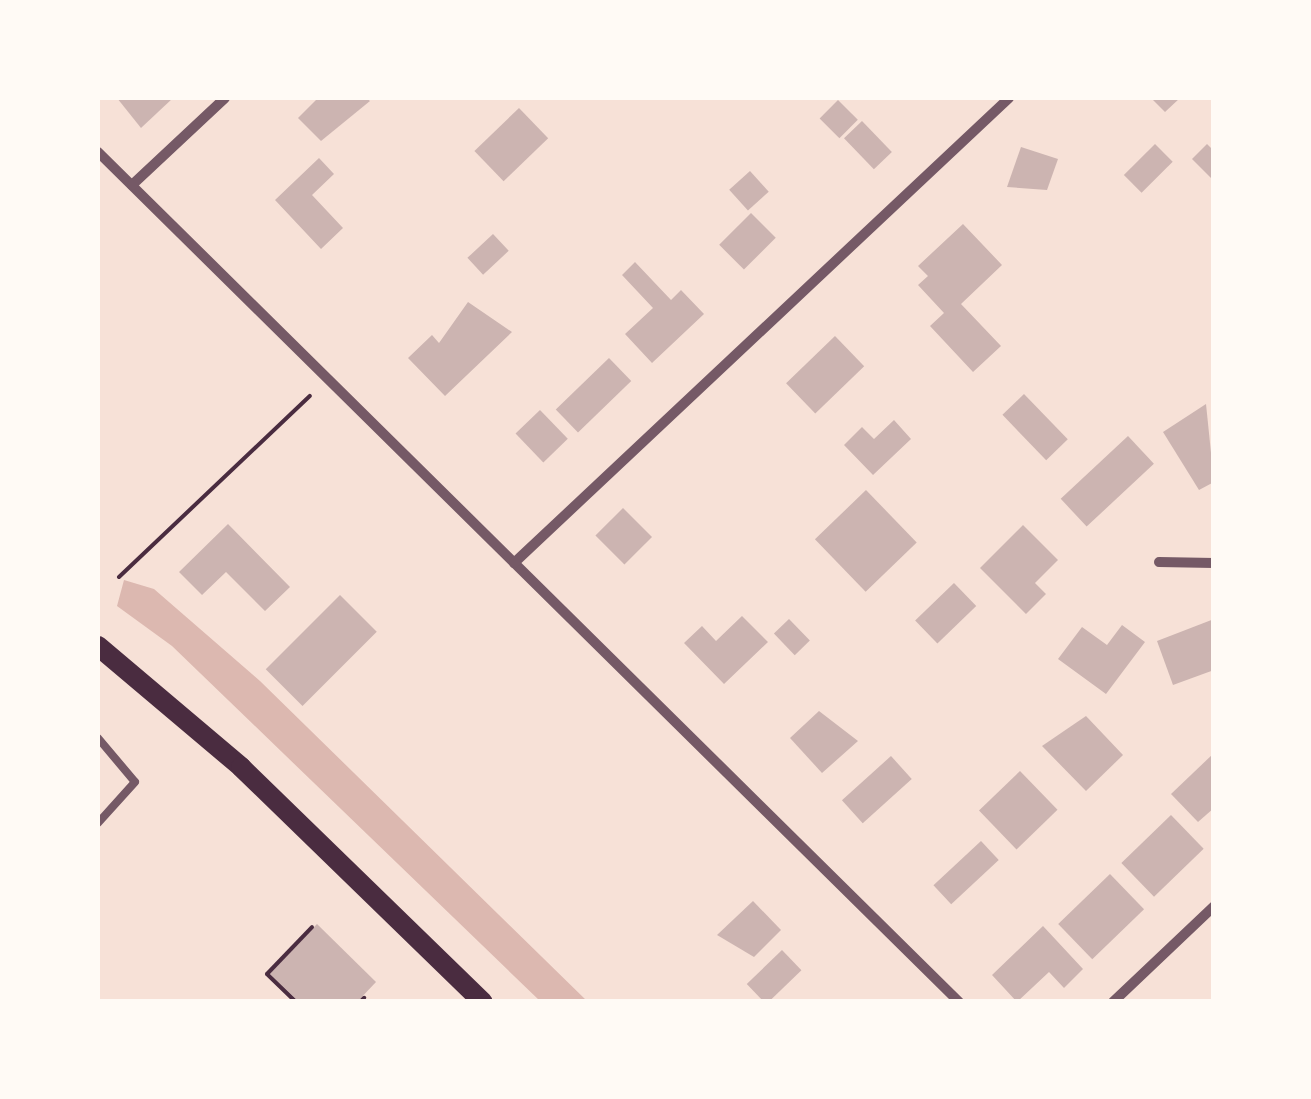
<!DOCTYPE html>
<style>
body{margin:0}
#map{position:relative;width:1311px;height:1099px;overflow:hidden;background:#f7e1d7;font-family:Karla,sans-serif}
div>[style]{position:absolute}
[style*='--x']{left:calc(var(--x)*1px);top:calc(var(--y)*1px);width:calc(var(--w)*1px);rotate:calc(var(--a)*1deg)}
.water>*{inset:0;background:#dcb8b0}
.building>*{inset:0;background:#ccb4b1;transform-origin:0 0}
.path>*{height:4px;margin:-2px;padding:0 2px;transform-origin:2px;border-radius:2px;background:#4a2c40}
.service>*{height:8px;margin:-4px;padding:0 4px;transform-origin:4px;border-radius:4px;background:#755966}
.minor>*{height:10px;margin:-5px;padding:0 5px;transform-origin:5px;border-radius:5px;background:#755966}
.secondary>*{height:20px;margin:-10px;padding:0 10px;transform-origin:10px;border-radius:10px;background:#4a2c40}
span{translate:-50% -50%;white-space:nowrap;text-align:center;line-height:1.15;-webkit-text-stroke:8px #fffaf5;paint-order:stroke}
.frame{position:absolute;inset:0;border:100px solid #fffaf5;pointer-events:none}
</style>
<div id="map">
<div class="water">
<div style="clip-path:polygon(124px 580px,154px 589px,260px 681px,587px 1001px,540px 1001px,172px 646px,117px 606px)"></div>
</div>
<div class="building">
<div style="clip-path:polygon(117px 98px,173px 98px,141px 128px)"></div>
<div style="clip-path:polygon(318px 98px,366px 98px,370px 101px,321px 141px,298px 118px)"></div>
<div style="clip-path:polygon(1151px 98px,1180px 98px,1165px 112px)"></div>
<div style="left:838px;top:100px;width:28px;height:26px;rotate:45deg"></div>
<div style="left:519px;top:108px;width:42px;height:62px;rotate:46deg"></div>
<div style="left:862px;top:121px;width:43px;height:25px;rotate:46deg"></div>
<div style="left:1155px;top:144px;width:25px;height:44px;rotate:45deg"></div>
<div style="clip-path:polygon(1207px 144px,1214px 151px,1214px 181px,1192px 159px)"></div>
<div style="clip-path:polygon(1021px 147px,1058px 159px,1047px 190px,1007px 187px)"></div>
<div style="clip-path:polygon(319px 158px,334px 174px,312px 195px,343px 228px,321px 249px,275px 200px)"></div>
<div style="left:750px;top:171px;width:28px;height:28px;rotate:48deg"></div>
<div style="left:751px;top:213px;width:35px;height:45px;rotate:45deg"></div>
<div style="clip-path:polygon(963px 224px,1002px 265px,961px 304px,1001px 346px,973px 372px,930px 326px,944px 313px,918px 285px,928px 276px,918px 266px)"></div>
<div style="left:493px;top:234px;width:23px;height:35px;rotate:47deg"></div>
<div style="clip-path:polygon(635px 262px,671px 300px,681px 290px,704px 314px,652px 363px,625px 334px,653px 308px,622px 275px)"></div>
<div style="clip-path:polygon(468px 302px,512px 332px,445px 396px,408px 358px,432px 335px,439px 343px)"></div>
<div style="left:835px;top:336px;width:42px;height:68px;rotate:46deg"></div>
<div style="left:609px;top:358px;width:32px;height:74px;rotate:46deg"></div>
<div style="left:1024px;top:394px;width:63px;height:30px;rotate:46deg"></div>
<div style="clip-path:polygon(1206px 404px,1214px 482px,1199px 490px,1163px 432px)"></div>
<div style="left:540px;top:410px;width:40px;height:34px;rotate:46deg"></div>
<div style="clip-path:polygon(894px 420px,911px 439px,873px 475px,844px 445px,862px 427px,874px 439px)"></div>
<div style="left:1128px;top:436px;width:38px;height:92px;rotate:47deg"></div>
<div style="left:866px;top:490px;width:73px;height:71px;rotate:46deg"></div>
<div style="left:623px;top:508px;width:41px;height:39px;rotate:45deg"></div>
<div style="clip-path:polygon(228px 524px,290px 587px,265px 611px,226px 572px,202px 595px,179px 572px)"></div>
<div style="clip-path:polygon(1023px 525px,1058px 560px,1035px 583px,1046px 594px,1026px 614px,980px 568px)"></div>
<div style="left:954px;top:583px;width:32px;height:54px;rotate:46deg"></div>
<div style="left:340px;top:595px;width:52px;height:105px;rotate:45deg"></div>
<div style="clip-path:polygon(742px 616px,768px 642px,724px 684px,684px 643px,702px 626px,716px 641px)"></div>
<div style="left:789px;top:619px;width:30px;height:21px;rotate:46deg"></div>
<div style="clip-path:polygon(1214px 619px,1214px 670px,1173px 685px,1157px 641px)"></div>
<div style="clip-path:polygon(1122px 625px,1145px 642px,1106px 694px,1058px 659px,1082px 627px,1107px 645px)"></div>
<div style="clip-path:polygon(819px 711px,858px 741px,822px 773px,790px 738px)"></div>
<div style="clip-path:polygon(1086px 716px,1123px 755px,1086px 791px,1042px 746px)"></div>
<div style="clip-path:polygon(1214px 753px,1214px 808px,1198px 822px,1171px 794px)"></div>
<div style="left:891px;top:756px;width:31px;height:66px;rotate:48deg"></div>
<div style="left:1020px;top:771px;width:54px;height:57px;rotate:46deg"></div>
<div style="left:1171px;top:815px;width:47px;height:69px;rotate:46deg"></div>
<div style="left:981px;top:841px;width:26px;height:65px;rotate:47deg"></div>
<div style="left:1110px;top:874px;width:49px;height:72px;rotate:46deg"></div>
<div style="clip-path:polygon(753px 901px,781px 930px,754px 957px,717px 935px)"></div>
<div style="clip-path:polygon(317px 924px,376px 982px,357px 1002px,299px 1002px,269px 973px)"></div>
<div style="clip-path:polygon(1043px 926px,1083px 969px,1064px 988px,1049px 972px,1017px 1002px,992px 975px)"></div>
<div style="left:782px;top:950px;width:28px;height:49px;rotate:46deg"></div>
</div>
<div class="path">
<div style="--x:119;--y:577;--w:263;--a:-43.5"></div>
<div style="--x:296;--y:1002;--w:40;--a:-136"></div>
<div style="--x:267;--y:974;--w:65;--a:-46.2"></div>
<div style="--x:360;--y:1002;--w:6;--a:-45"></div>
</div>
<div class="service">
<div style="--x:98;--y:738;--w:57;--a:49.9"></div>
<div style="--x:135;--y:782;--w:55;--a:132.1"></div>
</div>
<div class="minor">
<div style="--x:98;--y:152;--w:1210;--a:44.63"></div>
<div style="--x:132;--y:185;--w:127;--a:-43.1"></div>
<div style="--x:1159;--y:562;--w:55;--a:1"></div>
<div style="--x:514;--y:563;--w:679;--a:-43.21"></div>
<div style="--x:1113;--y:1002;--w:139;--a:-43.5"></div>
</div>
<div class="secondary">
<div style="--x:98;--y:646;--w:187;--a:40.2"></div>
<div style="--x:241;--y:767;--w:337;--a:44.2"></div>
</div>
<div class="frame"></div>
</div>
